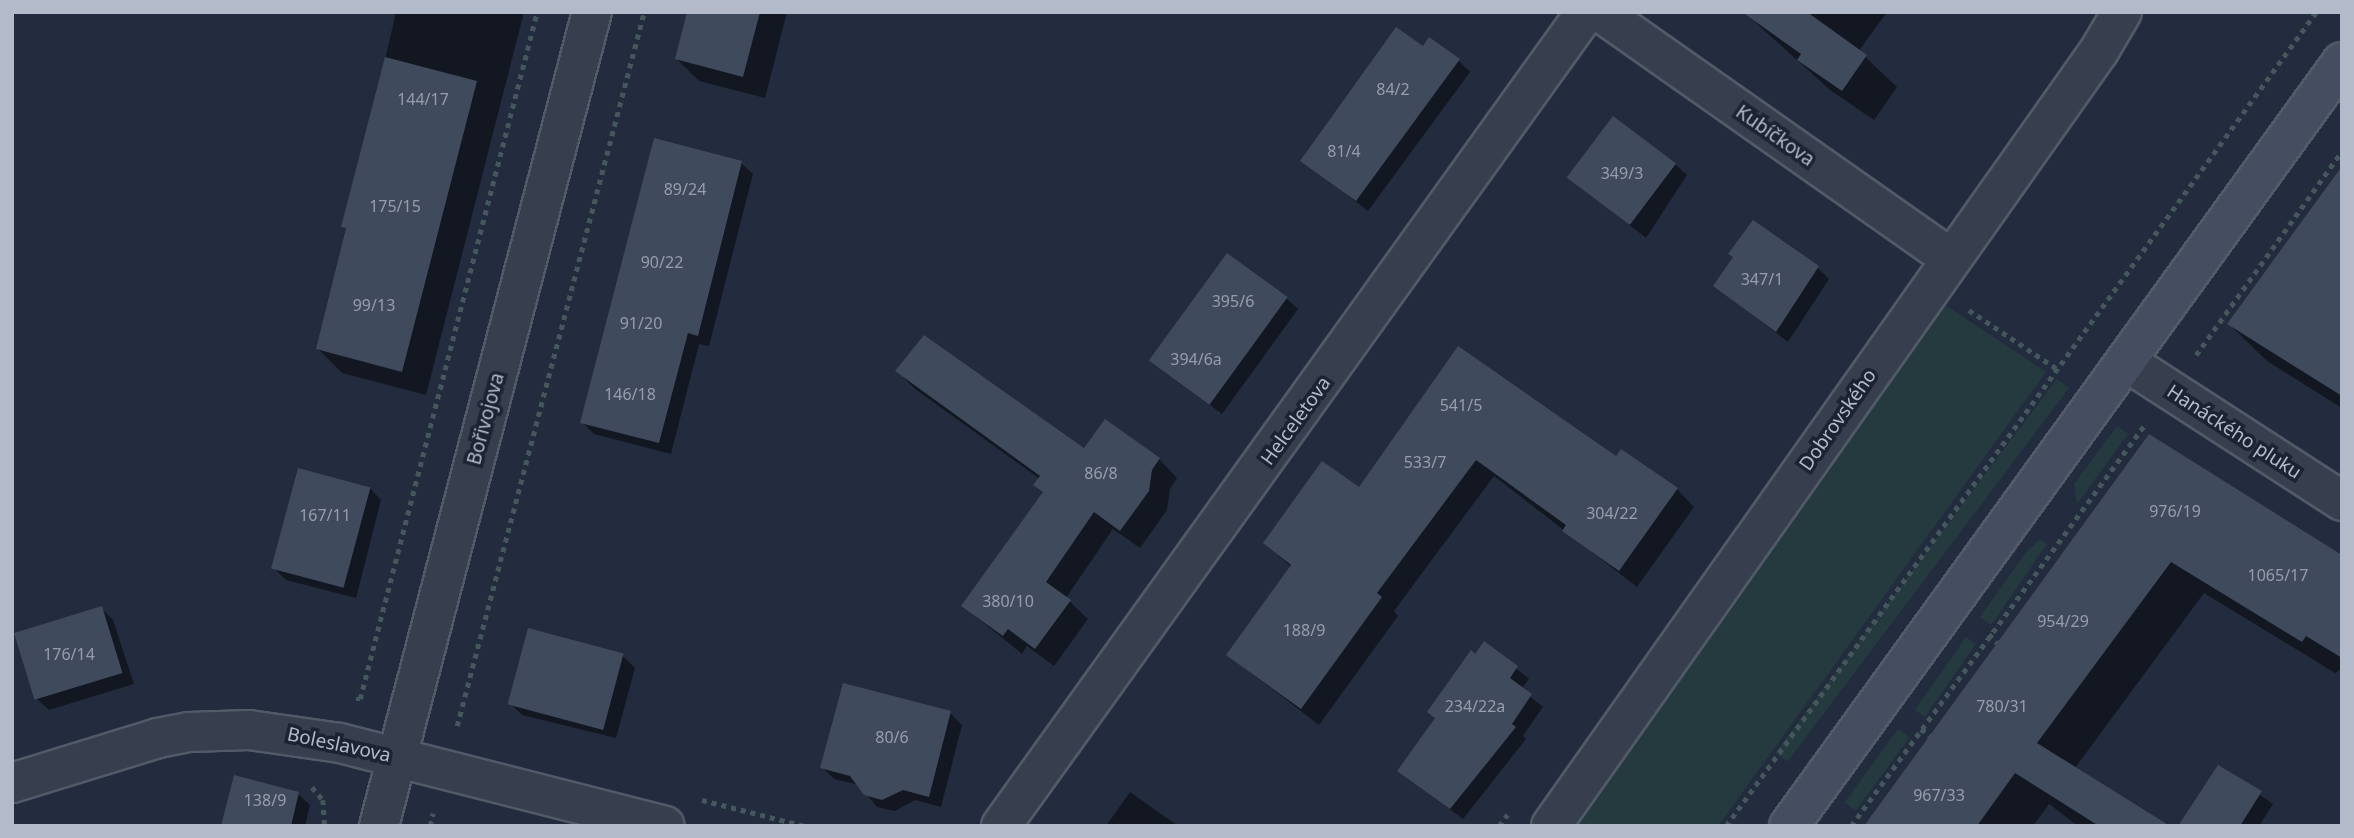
<!DOCTYPE html>
<meta charset="utf-8">
<style>
body{margin:0}
#map{position:relative;width:2354px;height:838px;overflow:hidden;background:#232c3e;font-family:"Noto Sans",sans-serif}
div>[style]{position:absolute}
[style*='--x']{left:calc(var(--x)*1px);top:calc(var(--y)*1px);width:calc(var(--w)*1px);rotate:calc(var(--a)*1deg)}
.green>*{inset:0;background:#253a3f;transform-origin:0 0}
.shadow>*{inset:0;background:#0007}
.building>*{inset:0;background:#3f4a5d;transform-origin:0 0}
.path>*{height:4.5px;margin-top:-2.25px;transform-origin:0;background:repeating-linear-gradient(90deg,#43575c 0 5px,transparent 0 10px)}
.roads{filter:drop-shadow(2px 0 #525a69) drop-shadow(-2px 0 #525a69) drop-shadow(0 2px #525a69) drop-shadow(0 -2px #525a69)}
.street>*{height:38px;margin:-19px;padding:0 19px;transform-origin:19px;border-radius:19px;background:#373f4e}
.secondary>*{height:38px;margin:-19px;padding:0 19px;transform-origin:19px;border-radius:19px;background:#454d61}
span{translate:-50% -50%;white-space:nowrap;text-align:center;line-height:1.15;-webkit-text-stroke:7px #1c2433;paint-order:stroke}
.number-label{font-size:16px;color:#969eae}
.number-label span{-webkit-text-stroke-width:0}
.street-label{font-size:19px;color:#b3bac9}
.frame{position:absolute;inset:0;border:14px solid #b3bac9;pointer-events:none}
</style>
<div id="map">
<div class="green">
<div style="clip-path:polygon(1945px 305px,2046px 372px,1718px 826px,1573px 826px)"></div>
<div style="left:2057px;top:379px;width:15px;height:468px;rotate:37deg"></div>
<div style="clip-path:polygon(2117px 426px,2128px 434px,2077px 504px,2074px 484px)"></div>
<div style="clip-path:polygon(2040px 539px,2047px 544px,1991px 625px,1980px 617px,2027px 551px)"></div>
<div style="left:1966px;top:637px;width:12px;height:89px;rotate:35deg"></div>
<div style="left:1898px;top:729px;width:14px;height:91px;rotate:36deg"></div>
</div>
<div class="shadow">
<div style="clip-path:polygon(396px 12px,524px 12px,426px 395px,342px 373px,318px 349px)"></div>
<div style="clip-path:polygon(689px 12px,787px 12px,765px 98px,699px 81px,677px 59px)"></div>
<div style="clip-path:polygon(1744px 12px,1887px 12px,1859px 51px,1897px 87px,1874px 120px,1830px 90px)"></div>
<div style="clip-path:polygon(1423px 48px,1458px 60px,1470px 72px,1368px 211px,1303px 161px)"></div>
<div style="clip-path:polygon(741px 163px,753px 174px,709px 346px,699px 344px,671px 454px,594px 434px,582px 422px)"></div>
<div style="clip-path:polygon(1675px 164px,1687px 175px,1646px 238px,1573px 181px)"></div>
<div style="clip-path:polygon(2342px 166px,2342px 408px,2267px 361px,2229px 324px)"></div>
<div style="clip-path:polygon(1818px 268px,1829px 279px,1788px 342px,1715px 286px)"></div>
<div style="clip-path:polygon(1286px 298px,1298px 309px,1222px 414px,1152px 361px)"></div>
<div style="clip-path:polygon(1459px 349px,1617px 458px,1677px 489px,1694px 507px,1637px 587px,1494px 476px,1394px 611px,1398px 616px,1319px 725px,1228px 655px,1291px 567px,1265px 543px,1359px 490px)"></div>
<div style="clip-path:polygon(897px 371px,1084px 451px,1159px 459px,1177px 478px,1170px 489px,1167px 510px,1140px 548px,1113px 529px,1066px 598px,1088px 619px,1054px 666px,1027px 646px,1022px 654px,963px 606px,1044px 493px,1036px 485px,1040px 479px,915px 389px)"></div>
<div style="clip-path:polygon(2150px 436px,2342px 557px,2342px 669px,2335px 673px,2204px 593px,2075px 768px,2167px 826px,2078px 826px,2049px 804px,2033px 826px,1868px 826px)"></div>
<div style="clip-path:polygon(370px 488px,381px 500px,356px 598px,286px 580px,274px 568px)"></div>
<div style="clip-path:polygon(101px 608px,113px 620px,134px 684px,49px 710px,37px 699px)"></div>
<div style="clip-path:polygon(1485px 644px,1529px 679px,1521px 689px,1543px 707px,1523px 736px,1526px 739px,1463px 819px,1399px 771px)"></div>
<div style="clip-path:polygon(623px 656px,635px 668px,616px 738px,522px 715px,510px 703px)"></div>
<div style="clip-path:polygon(950px 713px,962px 725px,941px 807px,915px 800px,895px 811px,877px 807px,859px 785px,834px 779px,822px 767px)"></div>
<div style="clip-path:polygon(2219px 767px,2273px 804px,2259px 826px,2229px 826px)"></div>
<div style="clip-path:polygon(1130px 792px,1178px 826px,1106px 826px)"></div>
<div style="clip-path:polygon(298px 794px,310px 805px,305px 826px,223px 826px)"></div>
</div>
<div class="building">
<div style="clip-path:polygon(687px 12px,760px 12px,743px 77px,675px 59px)"></div>
<div style="clip-path:polygon(1742px 12px,1807px 12px,1867px 55px,1842px 91px,1797px 60px,1801px 54px)"></div>
<div style="clip-path:polygon(1396px 27px,1423px 46px,1429px 37px,1460px 59px,1356px 201px,1300px 161px)"></div>
<div style="clip-path:polygon(385px 57px,477px 81px,402px 372px,316px 349px,346px 228px,341px 227px)"></div>
<div style="left:1613px;top:116px;width:79px;height:77px;rotate:37deg"></div>
<div style="clip-path:polygon(654px 138px,742px 161px,698px 336px,688px 333px,659px 443px,580px 423px)"></div>
<div style="clip-path:polygon(2342px 166px,2342px 396px,2227px 324px)"></div>
<div style="clip-path:polygon(1753px 220px,1819px 266px,1776px 332px,1713px 286px,1733px 257px,1728px 254px)"></div>
<div style="left:1227px;top:253px;width:75px;height:133px;rotate:36deg"></div>
<div style="clip-path:polygon(924px 335px,1084px 448px,1105px 419px,1160px 458px,1152px 470px,1149px 491px,1120px 531px,1094px 512px,1046px 582px,1071px 600px,1035px 649px,1008px 629px,1003px 636px,961px 606px,1043px 492px,1033px 485px,1040px 476px,895px 371px)"></div>
<div style="clip-path:polygon(1458px 346px,1616px 456px,1621px 449px,1678px 488px,1619px 571px,1562px 531px,1566px 525px,1476px 460px,1377px 593px,1382px 597px,1301px 709px,1226px 655px,1291px 565px,1263px 543px,1322px 461px,1359px 487px)"></div>
<div style="clip-path:polygon(2149px 434px,2342px 555px,2342px 658px,2306px 636px,2302px 642px,2171px 562px,2037px 743px,2170px 826px,2099px 826px,2015px 773px,1977px 826px,1864px 826px)"></div>
<div style="left:298px;top:468px;width:75px;height:104px;rotate:15deg"></div>
<div style="left:102px;top:606px;width:70px;height:92px;rotate:73deg"></div>
<div style="left:528px;top:628px;width:99px;height:79px;rotate:15deg"></div>
<div style="clip-path:polygon(1484px 641px,1518px 666px,1510px 678px,1532px 694px,1512px 724px,1516px 727px,1450px 809px,1397px 771px,1435px 718px,1427px 712px,1471px 650px,1475px 654px)"></div>
<div style="clip-path:polygon(843px 683px,951px 711px,929px 797px,903px 790px,882px 800px,864px 795px,850px 776px,820px 768px)"></div>
<div style="clip-path:polygon(2218px 765px,2262px 791px,2240px 826px,2178px 826px)"></div>
<div style="clip-path:polygon(234px 775px,299px 792px,291px 826px,221px 826px)"></div>
</div>
<div class="path">
<div style="--x:1969;--y:310;--w:106;--a:33.8"></div>
<div style="--x:2196;--y:355;--w:251;--a:-54.4"></div>
<div style="--x:1989;--y:634;--w:12;--a:48"></div>
<div style="--x:356;--y:699;--w:4;--a:0"></div>
<div style="--x:360;--y:699;--w:709;--a:-75.55"></div>
<div style="--x:457;--y:726;--w:738;--a:-75.32"></div>
<div style="--x:1921;--y:729;--w:11;--a:38"></div>
<div style="--x:312;--y:787;--w:17;--a:50"></div>
<div style="--x:323;--y:800;--w:26;--a:86"></div>
<div style="--x:702;--y:800;--w:106;--a:14.2"></div>
<div style="--x:430;--y:826;--w:13;--a:-77"></div>
<div style="--x:1499;--y:826;--w:14;--a:-54"></div>
<div style="--x:1726;--y:826;--w:1005;--a:-54.06"></div>
<div style="--x:1851;--y:826;--w:498;--a:-53.8"></div>
</div>
<div class="roads">
<div class="street">
<div style="--x:1600;--y:12;--w:429;--a:35.1"></div>
<div style="--x:2127;--y:362;--w:256;--a:32.9"></div>
<div style="--x:12;--y:783;--w:153;--a:-17.1"></div>
<div style="--x:158;--y:738;--w:32;--a:-11"></div>
<div style="--x:189;--y:732;--w:60;--a:-1.9"></div>
<div style="--x:249;--y:730;--w:92;--a:8.1"></div>
<div style="--x:340;--y:743;--w:335;--a:14.3"></div>
<div style="--x:379;--y:826;--w:841;--a:-75.34"></div>
<div style="--x:1001;--y:826;--w:1002;--a:-54.3"></div>
<div style="--x:1551;--y:826;--w:949;--a:-54.74"></div>
<div style="--x:2099;--y:51;--w:45;--a:-59.5"></div>
</div>
<div class="secondary">
<div style="--x:1789;--y:826;--w:943;--a:-54.1"></div>
</div>
</div>
<div class="number-label">
<span style="left:1393px;top:89px">84/2</span>
<span style="left:423px;top:99px">144/17</span>
<span style="left:1344px;top:151px">81/4</span>
<span style="left:1622px;top:173px">349/3</span>
<span style="left:685px;top:189px">89/24</span>
<span style="left:395px;top:206px">175/15</span>
<span style="left:662px;top:262px">90/22</span>
<span style="left:1762px;top:279px">347/1</span>
<span style="left:1233px;top:301px">395/6</span>
<span style="left:374px;top:305px">99/13</span>
<span style="left:641px;top:323px">91/20</span>
<span style="left:1196px;top:359px">394/6a</span>
<span style="left:630px;top:394px">146/18</span>
<span style="left:1461px;top:405px">541/5</span>
<span style="left:1425px;top:462px">533/7</span>
<span style="left:1101px;top:473px">86/8</span>
<span style="left:2175px;top:511px">976/19</span>
<span style="left:1612px;top:513px">304/22</span>
<span style="left:325px;top:515px">167/11</span>
<span style="left:2278px;top:575px">1065/17</span>
<span style="left:1008px;top:601px">380/10</span>
<span style="left:2063px;top:621px">954/29</span>
<span style="left:1304px;top:630px">188/9</span>
<span style="left:69px;top:654px">176/14</span>
<span style="left:1475px;top:706px">234/22a</span>
<span style="left:2002px;top:706px">780/31</span>
<span style="left:892px;top:737px">80/6</span>
<span style="left:1939px;top:795px">967/33</span>
<span style="left:265px;top:800px">138/9</span>
</div>
<div class="street-label">
<span style="left:1775px;top:136px;rotate:35deg">Kubíčkova</span>
<span style="left:486px;top:419px;rotate:-75deg">Bořivojova</span>
<span style="left:1838px;top:420px;rotate:-55deg">Dobrovského</span>
<span style="left:1296px;top:421px;rotate:-54deg">Helceletova</span>
<span style="left:2234px;top:432px;rotate:33deg">Hanáckého pluku</span>
<span style="left:339px;top:745px;rotate:12deg">Boleslavova</span>
</div>
<div class="frame"></div>
</div>
